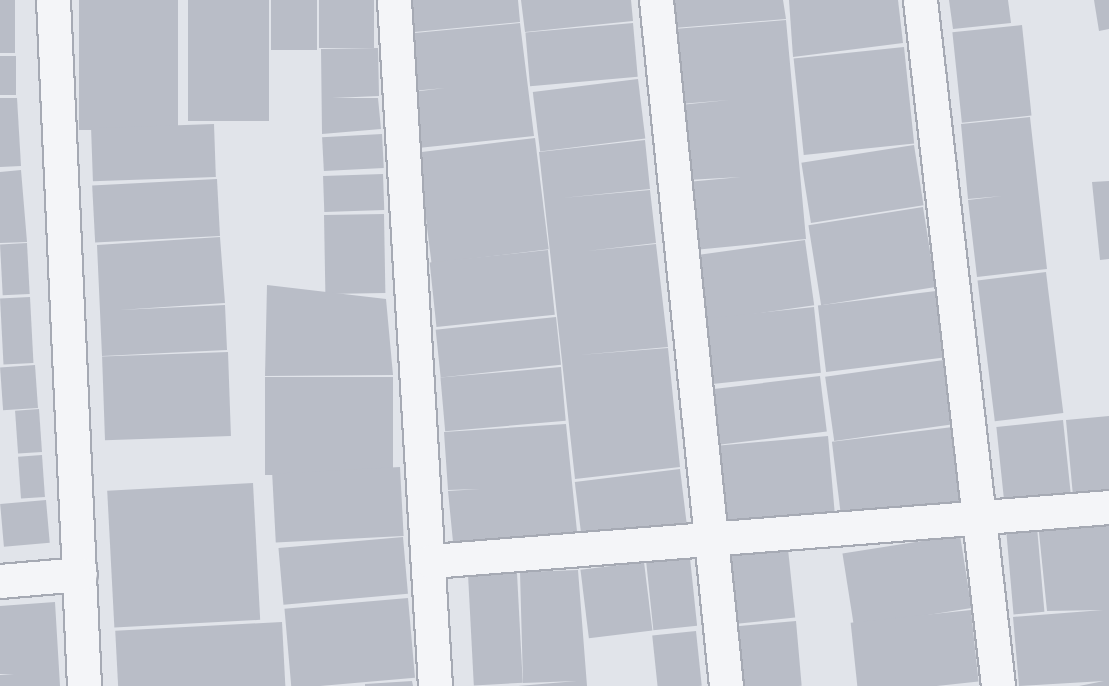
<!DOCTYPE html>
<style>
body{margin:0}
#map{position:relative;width:1109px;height:686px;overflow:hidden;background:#e1e4ea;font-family:Figtree,sans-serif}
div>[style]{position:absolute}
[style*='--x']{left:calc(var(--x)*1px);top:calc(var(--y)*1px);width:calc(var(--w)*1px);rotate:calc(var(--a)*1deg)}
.building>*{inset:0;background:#b9bdc7;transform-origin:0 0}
.roads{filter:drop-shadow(2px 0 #a6aab4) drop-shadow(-2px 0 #a6aab4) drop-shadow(0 2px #a6aab4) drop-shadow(0 -2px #a6aab4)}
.minor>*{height:33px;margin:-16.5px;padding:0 16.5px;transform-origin:16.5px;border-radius:16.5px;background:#f4f5f8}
span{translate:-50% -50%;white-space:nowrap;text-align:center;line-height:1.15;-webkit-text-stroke:4.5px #f1f3f7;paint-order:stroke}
</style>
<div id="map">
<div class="building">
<div style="left:0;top:0;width:15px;height:53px"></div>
<div style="left:79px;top:0;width:99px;height:130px"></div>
<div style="left:188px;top:0;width:81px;height:121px"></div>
<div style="left:271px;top:0;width:46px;height:50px"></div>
<div style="left:319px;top:0;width:55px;height:48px"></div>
<div style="clip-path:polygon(401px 0,518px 0,520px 22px,404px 33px)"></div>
<div style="clip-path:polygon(521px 0,631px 0,633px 21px,525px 32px)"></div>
<div style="clip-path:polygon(672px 0,783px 0,786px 19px,674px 28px)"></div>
<div style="clip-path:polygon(789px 0,898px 0,903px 43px,793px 57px)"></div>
<div style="clip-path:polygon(949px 0,1008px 0,1011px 23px,953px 29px)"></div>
<div style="clip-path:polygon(1094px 0,1109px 0,1109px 29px,1099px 31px)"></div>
<div style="clip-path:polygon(786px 20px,806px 239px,694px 250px,687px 182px,741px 177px,687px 180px,680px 105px,729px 100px,680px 104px,674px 29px)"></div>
<div style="clip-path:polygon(520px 23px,534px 136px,418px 148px,412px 92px,445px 88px,412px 91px,404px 34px)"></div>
<div style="left:633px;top:23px;width:54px;height:108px;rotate:85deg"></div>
<div style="left:1022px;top:25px;width:91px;height:70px;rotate:84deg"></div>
<div style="left:904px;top:47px;width:97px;height:111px;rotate:84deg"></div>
<div style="clip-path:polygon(378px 48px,379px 96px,332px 98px,378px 98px,381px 129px,322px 134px,321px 49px)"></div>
<div style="left:0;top:56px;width:16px;height:39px"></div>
<div style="left:638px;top:79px;width:60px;height:106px;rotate:83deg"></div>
<div style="clip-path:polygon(0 98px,17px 98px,21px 166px,0 167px)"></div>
<div style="clip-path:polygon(1030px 117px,1047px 269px,977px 277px,968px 200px,1002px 196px,968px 199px,961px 124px)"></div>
<div style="left:214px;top:124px;width:53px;height:123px;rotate:88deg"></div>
<div style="left:382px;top:134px;width:34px;height:60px;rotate:87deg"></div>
<div style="left:535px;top:138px;width:112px;height:118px;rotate:83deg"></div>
<div style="clip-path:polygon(645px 140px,650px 189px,562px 198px,650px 190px,656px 243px,587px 251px,656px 244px,668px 347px,579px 355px,668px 348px,680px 467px,575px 479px,539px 152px)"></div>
<div style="left:914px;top:145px;width:61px;height:114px;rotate:81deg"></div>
<div style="clip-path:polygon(21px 170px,27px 242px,0 243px,0 172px)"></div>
<div style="left:383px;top:174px;width:36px;height:60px;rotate:88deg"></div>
<div style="left:217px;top:179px;width:57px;height:125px;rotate:87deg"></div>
<div style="clip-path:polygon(1109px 181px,1109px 259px,1100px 260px,1092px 182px)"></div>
<div style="left:923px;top:207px;width:81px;height:116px;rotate:81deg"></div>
<div style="left:384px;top:214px;width:79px;height:60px;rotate:89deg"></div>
<div style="clip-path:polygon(220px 237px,225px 303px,119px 310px,225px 305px,227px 350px,102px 356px,97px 245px)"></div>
<div style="left:805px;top:240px;width:66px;height:112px;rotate:82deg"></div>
<div style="left:27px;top:243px;width:51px;height:27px;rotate:87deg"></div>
<div style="left:548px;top:250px;width:65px;height:119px;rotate:84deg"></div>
<div style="left:1046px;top:272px;width:142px;height:69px;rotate:83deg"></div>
<div style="clip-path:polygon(267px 285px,386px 299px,393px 375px,265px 376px)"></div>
<div style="left:936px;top:291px;width:67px;height:119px;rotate:83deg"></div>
<div style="left:30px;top:297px;width:66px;height:30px;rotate:87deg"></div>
<div style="left:814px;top:307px;width:66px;height:116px;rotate:84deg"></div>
<div style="left:556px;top:317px;width:48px;height:121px;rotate:84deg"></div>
<div style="left:228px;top:352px;width:84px;height:126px;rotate:88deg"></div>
<div style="left:944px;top:360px;width:65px;height:120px;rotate:82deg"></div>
<div style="left:35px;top:365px;width:43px;height:35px;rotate:86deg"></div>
<div style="left:561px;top:367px;width:54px;height:121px;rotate:85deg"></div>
<div style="left:820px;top:376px;width:56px;height:115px;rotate:83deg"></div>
<div style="left:265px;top:377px;width:128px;height:98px"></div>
<div style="left:39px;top:409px;width:43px;height:24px;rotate:86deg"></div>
<div style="clip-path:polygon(1109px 416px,1109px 493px,1073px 496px,1066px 420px)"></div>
<div style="left:1063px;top:420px;width:76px;height:67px;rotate:84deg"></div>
<div style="clip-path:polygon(566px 424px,578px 541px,454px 552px,448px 491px,480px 489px,448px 490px,444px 432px)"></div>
<div style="left:953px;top:427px;width:78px;height:122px;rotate:83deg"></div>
<div style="left:828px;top:436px;width:77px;height:117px;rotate:85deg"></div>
<div style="left:42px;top:455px;width:42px;height:24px;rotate:86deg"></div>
<div style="left:400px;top:467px;width:69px;height:128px;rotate:87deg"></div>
<div style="left:680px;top:469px;width:63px;height:106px;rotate:83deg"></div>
<div style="left:253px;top:483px;width:137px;height:146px;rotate:87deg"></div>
<div style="left:46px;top:500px;width:43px;height:46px;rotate:85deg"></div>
<div style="clip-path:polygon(1109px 518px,1109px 686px,1079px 686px,1104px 681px,1019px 686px,1013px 617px,1103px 610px,1047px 611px,1038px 523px)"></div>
<div style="left:1037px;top:527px;width:85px;height:31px;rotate:85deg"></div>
<div style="left:960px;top:535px;width:74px;height:119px;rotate:81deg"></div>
<div style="left:403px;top:537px;width:57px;height:125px;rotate:85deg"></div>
<div style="left:788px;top:549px;width:69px;height:61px;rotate:84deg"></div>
<div style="left:690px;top:558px;width:68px;height:44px;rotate:84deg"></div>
<div style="left:644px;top:562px;width:69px;height:64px;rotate:83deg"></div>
<div style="clip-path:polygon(578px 570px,587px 686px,518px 686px,577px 681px,523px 683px,520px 572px)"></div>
<div style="left:517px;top:573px;width:110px;height:49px;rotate:87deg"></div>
<div style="left:408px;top:598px;width:80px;height:124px;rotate:85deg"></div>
<div style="clip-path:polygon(55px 602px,60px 686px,0 686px,0 675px,14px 674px,0 674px,0 606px)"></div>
<div style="left:971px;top:610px;width:72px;height:121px;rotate:84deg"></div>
<div style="left:796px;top:621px;width:65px;height:62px;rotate:85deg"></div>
<div style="left:282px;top:622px;width:64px;height:167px;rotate:87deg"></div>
<div style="left:696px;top:631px;width:55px;height:44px;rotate:84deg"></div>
<div style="clip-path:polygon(412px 681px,413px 686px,365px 686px,365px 684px)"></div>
</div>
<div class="roads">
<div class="minor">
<div style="--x:53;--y:0;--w:687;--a:87.41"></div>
<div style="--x:394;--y:0;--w:687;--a:86.58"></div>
<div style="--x:656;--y:0;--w:690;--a:84.17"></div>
<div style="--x:920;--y:0;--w:690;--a:83.51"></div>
<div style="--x:431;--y:561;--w:680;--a:-4.55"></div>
<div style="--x:0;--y:581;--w:80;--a:-5"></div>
</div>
</div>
</div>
